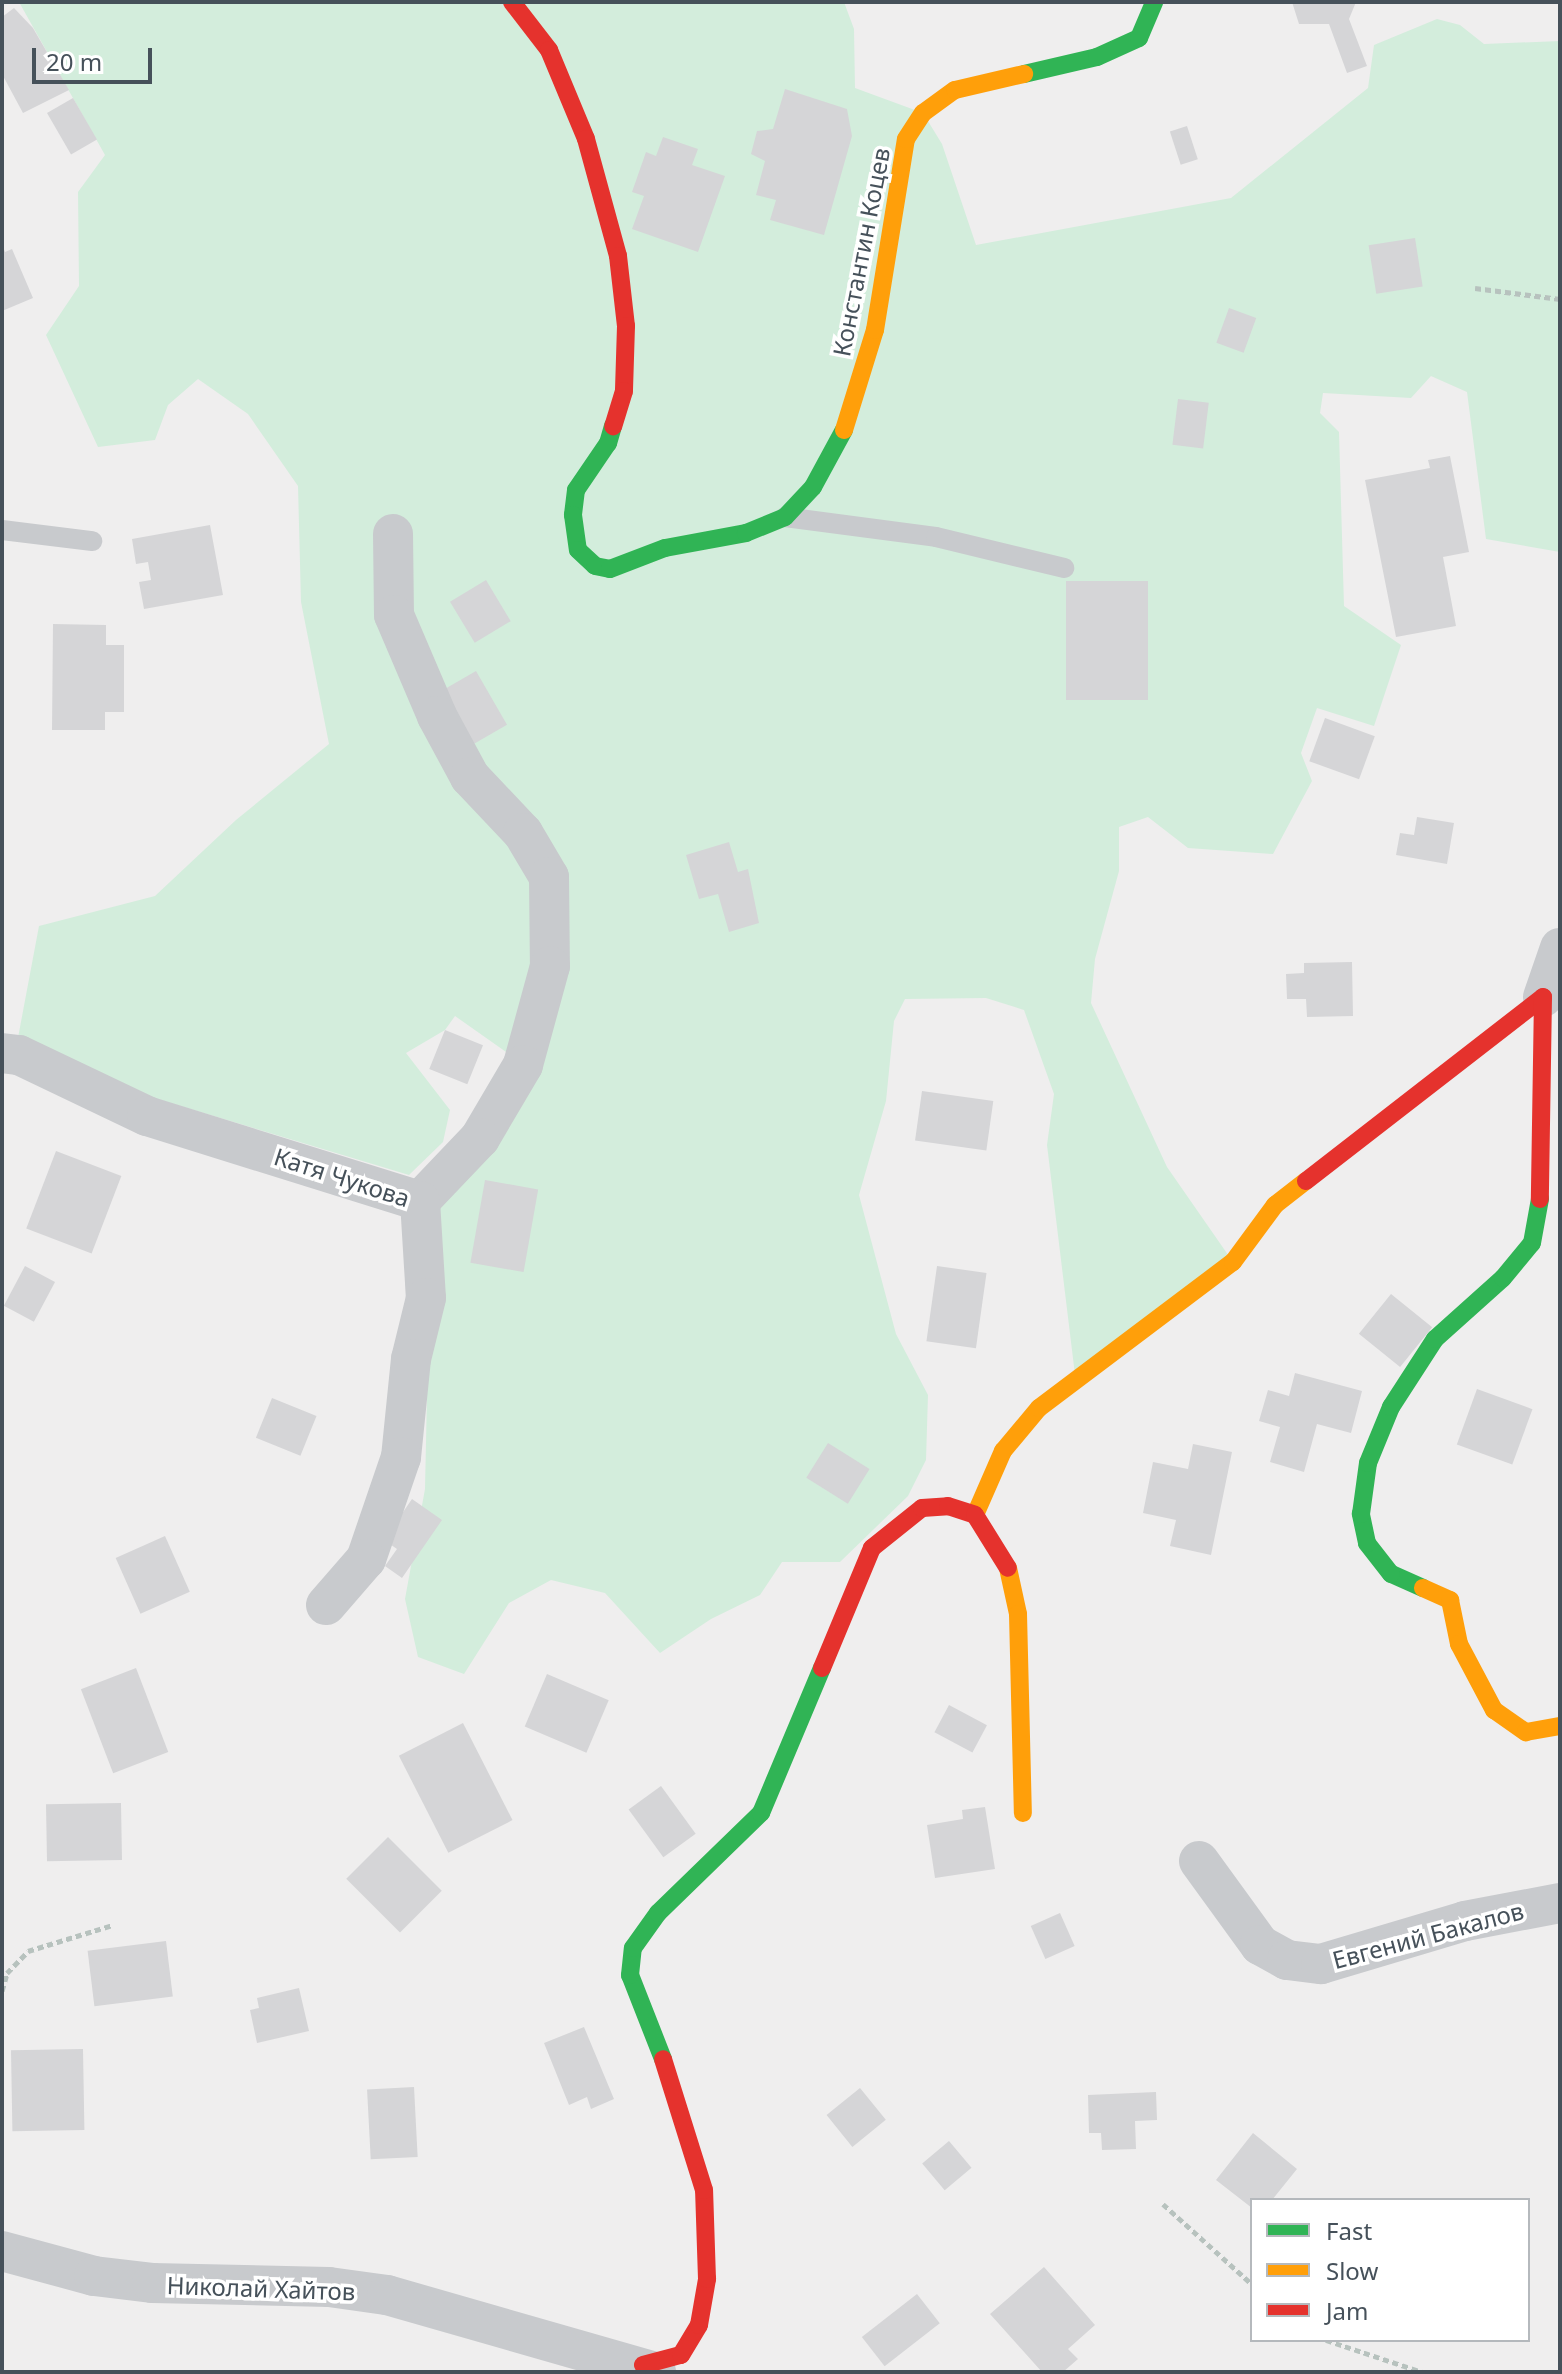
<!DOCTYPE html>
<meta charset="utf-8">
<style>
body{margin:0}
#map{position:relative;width:1562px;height:2374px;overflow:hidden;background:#efeeee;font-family:"Noto Sans",sans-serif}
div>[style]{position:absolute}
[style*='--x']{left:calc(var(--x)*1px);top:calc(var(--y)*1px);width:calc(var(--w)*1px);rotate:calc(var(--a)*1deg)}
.green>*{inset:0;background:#d3eddc}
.building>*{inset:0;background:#d5d5d7;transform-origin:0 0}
.path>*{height:5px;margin-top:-2.5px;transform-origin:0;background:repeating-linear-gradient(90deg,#b7c2be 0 6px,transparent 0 10px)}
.lane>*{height:20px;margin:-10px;padding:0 10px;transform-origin:10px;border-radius:10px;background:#c8cacd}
.street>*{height:40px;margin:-20px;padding:0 20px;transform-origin:20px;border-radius:20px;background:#c8cacd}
.fast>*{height:18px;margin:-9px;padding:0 9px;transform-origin:9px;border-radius:9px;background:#30b455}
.slow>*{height:18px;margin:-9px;padding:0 9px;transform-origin:9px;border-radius:9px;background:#ff9f0a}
.jam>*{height:18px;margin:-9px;padding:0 9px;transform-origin:9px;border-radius:9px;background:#e5322d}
span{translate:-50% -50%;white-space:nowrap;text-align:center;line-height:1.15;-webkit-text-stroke:7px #fff;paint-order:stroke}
.street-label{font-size:24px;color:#46515a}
.frame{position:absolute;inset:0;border:4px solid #46515a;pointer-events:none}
.legend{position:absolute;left:1250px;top:2198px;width:280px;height:144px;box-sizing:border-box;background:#fff;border:2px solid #b5b9bd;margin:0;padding:10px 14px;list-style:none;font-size:24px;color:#46515a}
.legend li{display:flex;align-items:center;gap:16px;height:40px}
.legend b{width:40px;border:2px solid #b5b9bd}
.scale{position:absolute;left:32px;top:48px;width:120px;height:36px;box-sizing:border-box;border:4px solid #46515a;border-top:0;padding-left:10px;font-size:24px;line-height:28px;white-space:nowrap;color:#46515a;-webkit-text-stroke:6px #fff;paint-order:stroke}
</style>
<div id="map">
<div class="green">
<div style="clip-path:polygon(19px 2px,844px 2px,854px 29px,855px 88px,923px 113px,942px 144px,976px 245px,1231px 198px,1368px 88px,1374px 45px,1437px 19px,1460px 25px,1484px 44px,1560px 41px,1560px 552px,1486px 539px,1467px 392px,1431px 376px,1411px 398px,1323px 393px,1320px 413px,1339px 432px,1344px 606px,1401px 645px,1374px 726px,1317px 708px,1301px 753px,1312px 781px,1273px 854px,1188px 848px,1148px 817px,1119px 827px,1119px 871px,1095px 959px,1091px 1003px,1167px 1167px,1233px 1262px,1076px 1383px,1047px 1145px,1054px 1094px,1024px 1010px,986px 998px,905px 999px,894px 1021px,886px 1101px,859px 1195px,896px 1334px,928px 1395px,926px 1460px,908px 1496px,840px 1562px,782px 1562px,760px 1595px,711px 1619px,660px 1653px,605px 1593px,551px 1580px,509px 1603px,464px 1674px,418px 1657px,405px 1599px,425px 1489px,431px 1208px,523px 1064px,455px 1016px,445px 1030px,406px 1053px,450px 1110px,443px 1142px,409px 1175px,131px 1091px,17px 1043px,39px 926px,155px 896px,236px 820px,329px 744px,301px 602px,298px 486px,248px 414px,198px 379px,168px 405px,155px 440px,98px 447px,46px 335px,79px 286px,78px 192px,105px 155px)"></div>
</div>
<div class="building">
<div style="clip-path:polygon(1292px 2px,1356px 2px,1349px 19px,1367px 66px,1347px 73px,1329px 24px,1299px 24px)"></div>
<div style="clip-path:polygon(14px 8px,33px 28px,69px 90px,23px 113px,2px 74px,2px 17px)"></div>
<div style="clip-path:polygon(785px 89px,847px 109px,852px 136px,824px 235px,770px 220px,776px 200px,756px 195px,765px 161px,751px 154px,757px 131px,773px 129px)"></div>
<div style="left:73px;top:98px;width:48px;height:30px;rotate:60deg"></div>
<div style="left:1187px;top:126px;width:35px;height:18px;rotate:72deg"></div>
<div style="clip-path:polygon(663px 137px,698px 149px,692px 165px,725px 176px,698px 252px,632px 229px,644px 196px,632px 192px,646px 152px,656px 156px)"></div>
<div style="left:1415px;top:238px;width:49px;height:47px;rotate:81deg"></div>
<div style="clip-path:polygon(2px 244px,5px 252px,12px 249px,33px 298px,2px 311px)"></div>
<div style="left:1229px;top:308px;width:29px;height:37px;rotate:20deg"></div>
<div style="left:1178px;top:399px;width:31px;height:46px;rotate:7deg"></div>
<div style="clip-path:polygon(1450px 456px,1469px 552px,1443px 557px,1456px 626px,1396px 637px,1365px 480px,1430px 468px,1428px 460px)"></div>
<div style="clip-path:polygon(210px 525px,223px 595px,144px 609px,139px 582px,151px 580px,148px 562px,136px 564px,132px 539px)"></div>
<div style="left:486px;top:580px;width:48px;height:42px;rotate:59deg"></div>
<div style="left:1066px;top:581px;width:82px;height:119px"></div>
<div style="clip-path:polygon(53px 624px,106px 625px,106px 645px,124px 645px,124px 712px,105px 712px,105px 730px,52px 730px)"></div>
<div style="left:476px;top:671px;width:62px;height:48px;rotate:60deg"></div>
<div style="left:1325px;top:718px;width:53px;height:46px;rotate:20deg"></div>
<div style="clip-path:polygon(1417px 817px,1454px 823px,1447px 864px,1396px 855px,1400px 833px,1414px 835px)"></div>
<div style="clip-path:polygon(729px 842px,738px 872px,748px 869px,759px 923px,729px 932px,718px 894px,699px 899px,686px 855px)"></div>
<div style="clip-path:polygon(1352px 962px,1353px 1016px,1307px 1017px,1306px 999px,1287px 999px,1286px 974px,1304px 973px,1304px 963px)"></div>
<div style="left:445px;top:1030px;width:41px;height:42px;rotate:22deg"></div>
<div style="left:922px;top:1091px;width:72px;height:50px;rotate:8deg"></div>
<div style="left:56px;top:1151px;width:70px;height:83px;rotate:21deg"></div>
<div style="left:485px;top:1180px;width:54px;height:84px;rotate:10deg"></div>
<div style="left:25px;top:1266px;width:34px;height:45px;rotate:28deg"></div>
<div style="left:937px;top:1266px;width:50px;height:76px;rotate:8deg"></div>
<div style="left:1391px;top:1294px;width:53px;height:51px;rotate:39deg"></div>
<div style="clip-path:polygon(1295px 1373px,1362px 1391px,1351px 1433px,1317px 1424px,1304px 1472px,1270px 1462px,1280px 1427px,1259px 1421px,1268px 1390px,1289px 1396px)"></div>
<div style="left:1477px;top:1389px;width:59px;height:59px;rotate:20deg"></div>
<div style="left:272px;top:1398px;width:48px;height:43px;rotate:22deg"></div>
<div style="left:828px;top:1443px;width:49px;height:41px;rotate:32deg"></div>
<div style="clip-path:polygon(1193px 1444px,1232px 1452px,1211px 1555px,1170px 1546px,1176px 1520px,1143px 1513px,1153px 1462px,1188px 1469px)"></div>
<div style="clip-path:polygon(412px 1499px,442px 1520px,402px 1578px,385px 1566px,397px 1549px,384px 1540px)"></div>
<div style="left:165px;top:1536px;width:61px;height:54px;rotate:66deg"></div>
<div style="left:136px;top:1668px;width:90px;height:59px;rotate:69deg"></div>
<div style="left:547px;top:1674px;width:67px;height:57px;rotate:23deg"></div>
<div style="left:949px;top:1705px;width:43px;height:31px;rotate:28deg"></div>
<div style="left:463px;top:1723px;width:109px;height:72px;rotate:63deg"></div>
<div style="left:661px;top:1786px;width:59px;height:40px;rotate:54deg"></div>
<div style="left:121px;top:1803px;width:57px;height:75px;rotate:89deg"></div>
<div style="clip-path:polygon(985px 1807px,995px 1869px,935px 1878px,927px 1825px,963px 1819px,962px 1810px)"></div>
<div style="left:388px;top:1837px;width:76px;height:59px;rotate:45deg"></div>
<div style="left:1060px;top:1913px;width:36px;height:32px;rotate:66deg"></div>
<div style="left:166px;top:1941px;width:56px;height:79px;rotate:83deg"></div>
<div style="clip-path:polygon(299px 1988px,309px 2031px,257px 2043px,250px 2010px,259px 2008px,257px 1998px)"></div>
<div style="clip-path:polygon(584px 2027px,614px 2099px,591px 2109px,587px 2097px,569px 2105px,544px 2043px)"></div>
<div style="left:83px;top:2049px;width:81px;height:72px;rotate:89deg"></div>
<div style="left:414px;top:2087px;width:70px;height:47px;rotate:87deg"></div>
<div style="left:860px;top:2088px;width:41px;height:43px;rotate:51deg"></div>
<div style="clip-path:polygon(1156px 2092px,1157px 2120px,1135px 2121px,1136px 2149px,1102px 2150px,1101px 2133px,1089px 2133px,1088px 2095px)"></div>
<div style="clip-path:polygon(1253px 2133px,1297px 2169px,1272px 2200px,1252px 2200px,1252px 2208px,1216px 2180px)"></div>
<div style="left:949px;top:2141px;width:35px;height:35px;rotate:50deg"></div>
<div style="clip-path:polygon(1044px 2267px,1095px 2325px,1068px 2349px,1078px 2359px,1063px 2372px,1042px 2372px,990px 2314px)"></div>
<div style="left:917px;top:2294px;width:37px;height:70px;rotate:52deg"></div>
</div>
<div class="path">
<div style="--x:1475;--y:288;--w:86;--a:7.4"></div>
<div style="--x:2;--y:1991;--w:19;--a:-74"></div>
<div style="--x:7;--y:1973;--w:30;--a:-46"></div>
<div style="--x:28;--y:1951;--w:89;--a:-17"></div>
<div style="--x:1163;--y:2204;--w:120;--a:42"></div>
<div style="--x:1326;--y:2340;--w:101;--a:18.4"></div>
</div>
<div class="lane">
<div style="--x:785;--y:517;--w:152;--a:7.5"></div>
<div style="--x:936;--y:537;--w:132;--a:13.6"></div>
<div style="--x:2;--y:530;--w:91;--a:7"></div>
</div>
<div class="street">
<div style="--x:393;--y:534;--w:81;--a:89.3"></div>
<div style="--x:394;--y:615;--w:110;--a:66.9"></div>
<div style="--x:437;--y:716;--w:69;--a:61.6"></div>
<div style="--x:470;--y:777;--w:77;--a:46.6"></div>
<div style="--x:523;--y:833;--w:51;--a:59.4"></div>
<div style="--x:549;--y:877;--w:89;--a:89.4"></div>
<div style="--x:550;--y:966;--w:103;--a:105.3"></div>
<div style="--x:523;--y:1065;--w:85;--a:120.5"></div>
<div style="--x:480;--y:1138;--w:87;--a:133.6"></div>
<div style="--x:1543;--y:997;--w:52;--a:-70.9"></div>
<div style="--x:2;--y:1053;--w:17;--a:7"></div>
<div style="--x:19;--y:1055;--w:142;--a:25.5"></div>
<div style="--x:147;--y:1116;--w:286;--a:17.3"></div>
<div style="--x:420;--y:1201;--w:97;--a:86.5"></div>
<div style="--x:426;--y:1298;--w:63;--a:103.8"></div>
<div style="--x:411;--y:1359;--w:99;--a:95.8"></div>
<div style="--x:401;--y:1457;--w:108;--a:108.9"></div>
<div style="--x:366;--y:1559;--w:61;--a:131"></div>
<div style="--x:1199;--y:1861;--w:104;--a:54"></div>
<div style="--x:1260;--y:1945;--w:31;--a:29"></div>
<div style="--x:1287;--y:1960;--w:34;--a:7"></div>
<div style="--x:1321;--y:1964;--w:150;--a:-16.6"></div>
<div style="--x:1465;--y:1921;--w:97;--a:-10.7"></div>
<div style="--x:2;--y:2251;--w:95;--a:15.2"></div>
<div style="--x:94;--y:2276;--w:58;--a:6.9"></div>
<div style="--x:152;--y:2283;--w:177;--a:1.3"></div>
<div style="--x:329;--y:2287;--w:59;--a:7.9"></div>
<div style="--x:387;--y:2295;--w:280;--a:16"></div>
</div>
<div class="fast">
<div style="--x:1024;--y:74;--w:75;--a:-13.1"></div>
<div style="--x:1097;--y:57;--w:46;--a:-24.3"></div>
<div style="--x:1139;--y:38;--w:39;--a:-67"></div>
<div style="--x:613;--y:426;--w:18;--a:106"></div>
<div style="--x:608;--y:443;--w:57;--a:124.2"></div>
<div style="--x:576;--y:490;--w:25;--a:97"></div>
<div style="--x:573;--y:515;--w:35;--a:82"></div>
<div style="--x:578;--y:550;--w:23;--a:43"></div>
<div style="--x:595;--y:566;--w:15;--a:11"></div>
<div style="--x:610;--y:569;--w:59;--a:-20.9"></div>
<div style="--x:665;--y:548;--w:82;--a:-10.5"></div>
<div style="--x:746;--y:533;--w:42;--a:-22.3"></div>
<div style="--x:785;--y:517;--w:41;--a:-47"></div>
<div style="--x:813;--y:487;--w:65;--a:-61.5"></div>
<div style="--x:1423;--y:1588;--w:35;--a:-156"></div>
<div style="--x:1391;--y:1574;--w:39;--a:-128"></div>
<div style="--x:1367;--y:1543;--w:30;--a:-102"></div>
<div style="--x:1361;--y:1514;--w:51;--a:-82.2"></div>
<div style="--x:1368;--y:1463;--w:61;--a:-67.7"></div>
<div style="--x:1391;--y:1407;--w:81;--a:-57.1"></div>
<div style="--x:1435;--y:1339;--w:91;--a:-41.9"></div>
<div style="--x:1503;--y:1278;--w:45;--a:-50.4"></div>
<div style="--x:1532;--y:1243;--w:45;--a:-79.7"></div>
<div style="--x:663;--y:2059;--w:90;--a:-111.4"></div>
<div style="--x:630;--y:1975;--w:27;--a:-84"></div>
<div style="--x:633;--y:1948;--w:43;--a:-54.5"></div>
<div style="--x:658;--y:1913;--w:144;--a:-44.2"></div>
<div style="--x:761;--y:1813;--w:157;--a:-67.2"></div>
</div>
<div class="slow">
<div style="--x:844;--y:430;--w:105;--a:-72.8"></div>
<div style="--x:875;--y:330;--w:193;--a:-80.8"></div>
<div style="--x:906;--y:139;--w:31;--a:-57"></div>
<div style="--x:923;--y:113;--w:39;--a:-36"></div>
<div style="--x:955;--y:90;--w:71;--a:-13.1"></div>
<div style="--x:975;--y:1515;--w:70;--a:-66.4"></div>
<div style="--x:1003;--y:1451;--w:56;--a:-50.1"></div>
<div style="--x:1039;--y:1408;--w:243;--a:-37"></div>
<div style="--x:1233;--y:1262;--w:71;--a:-53.6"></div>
<div style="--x:1275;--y:1205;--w:39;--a:-38"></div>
<div style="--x:1008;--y:1568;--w:47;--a:77.7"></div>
<div style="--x:1018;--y:1614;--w:199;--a:88.6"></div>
<div style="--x:1423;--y:1588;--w:30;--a:24"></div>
<div style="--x:1450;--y:1600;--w:45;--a:78.4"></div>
<div style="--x:1459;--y:1644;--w:75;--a:62.1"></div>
<div style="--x:1494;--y:1710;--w:39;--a:35"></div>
<div style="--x:1526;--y:1732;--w:35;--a:-10"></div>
</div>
<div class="jam">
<div style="--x:512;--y:2;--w:61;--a:52.4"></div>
<div style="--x:549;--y:50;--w:96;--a:67.4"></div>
<div style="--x:586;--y:139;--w:121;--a:74.7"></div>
<div style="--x:618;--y:256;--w:70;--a:83.5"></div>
<div style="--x:626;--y:326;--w:65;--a:91.8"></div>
<div style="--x:624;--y:391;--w:37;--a:107"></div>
<div style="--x:1306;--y:1181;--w:300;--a:-37.8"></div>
<div style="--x:1543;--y:997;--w:202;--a:90.9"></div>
<div style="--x:822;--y:1668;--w:130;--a:-67.4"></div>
<div style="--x:872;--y:1548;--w:64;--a:-38.7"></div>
<div style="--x:922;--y:1508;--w:26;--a:-4"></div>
<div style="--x:948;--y:1506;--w:28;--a:18"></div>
<div style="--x:975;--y:1515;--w:62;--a:58.1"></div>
<div style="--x:643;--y:2365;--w:39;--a:-15"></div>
<div style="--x:681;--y:2355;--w:35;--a:-59"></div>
<div style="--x:699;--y:2325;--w:47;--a:-80.1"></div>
<div style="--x:707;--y:2279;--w:89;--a:-91.9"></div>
<div style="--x:704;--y:2190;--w:137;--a:-107.4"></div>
</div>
<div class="street-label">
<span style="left:861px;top:252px;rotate:-79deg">Константин Коцев</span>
<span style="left:342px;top:1177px;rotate:18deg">Катя Чукова</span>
<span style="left:1428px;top:1935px;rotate:-15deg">Евгений Бакалов</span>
<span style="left:261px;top:2288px;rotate:2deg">Николай Хайтов</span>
</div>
<div class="frame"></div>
<ul class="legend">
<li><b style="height:10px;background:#30b455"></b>Fast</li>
<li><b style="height:10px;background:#ff9f0a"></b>Slow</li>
<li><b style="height:10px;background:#e5322d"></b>Jam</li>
</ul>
<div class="scale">20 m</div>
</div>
